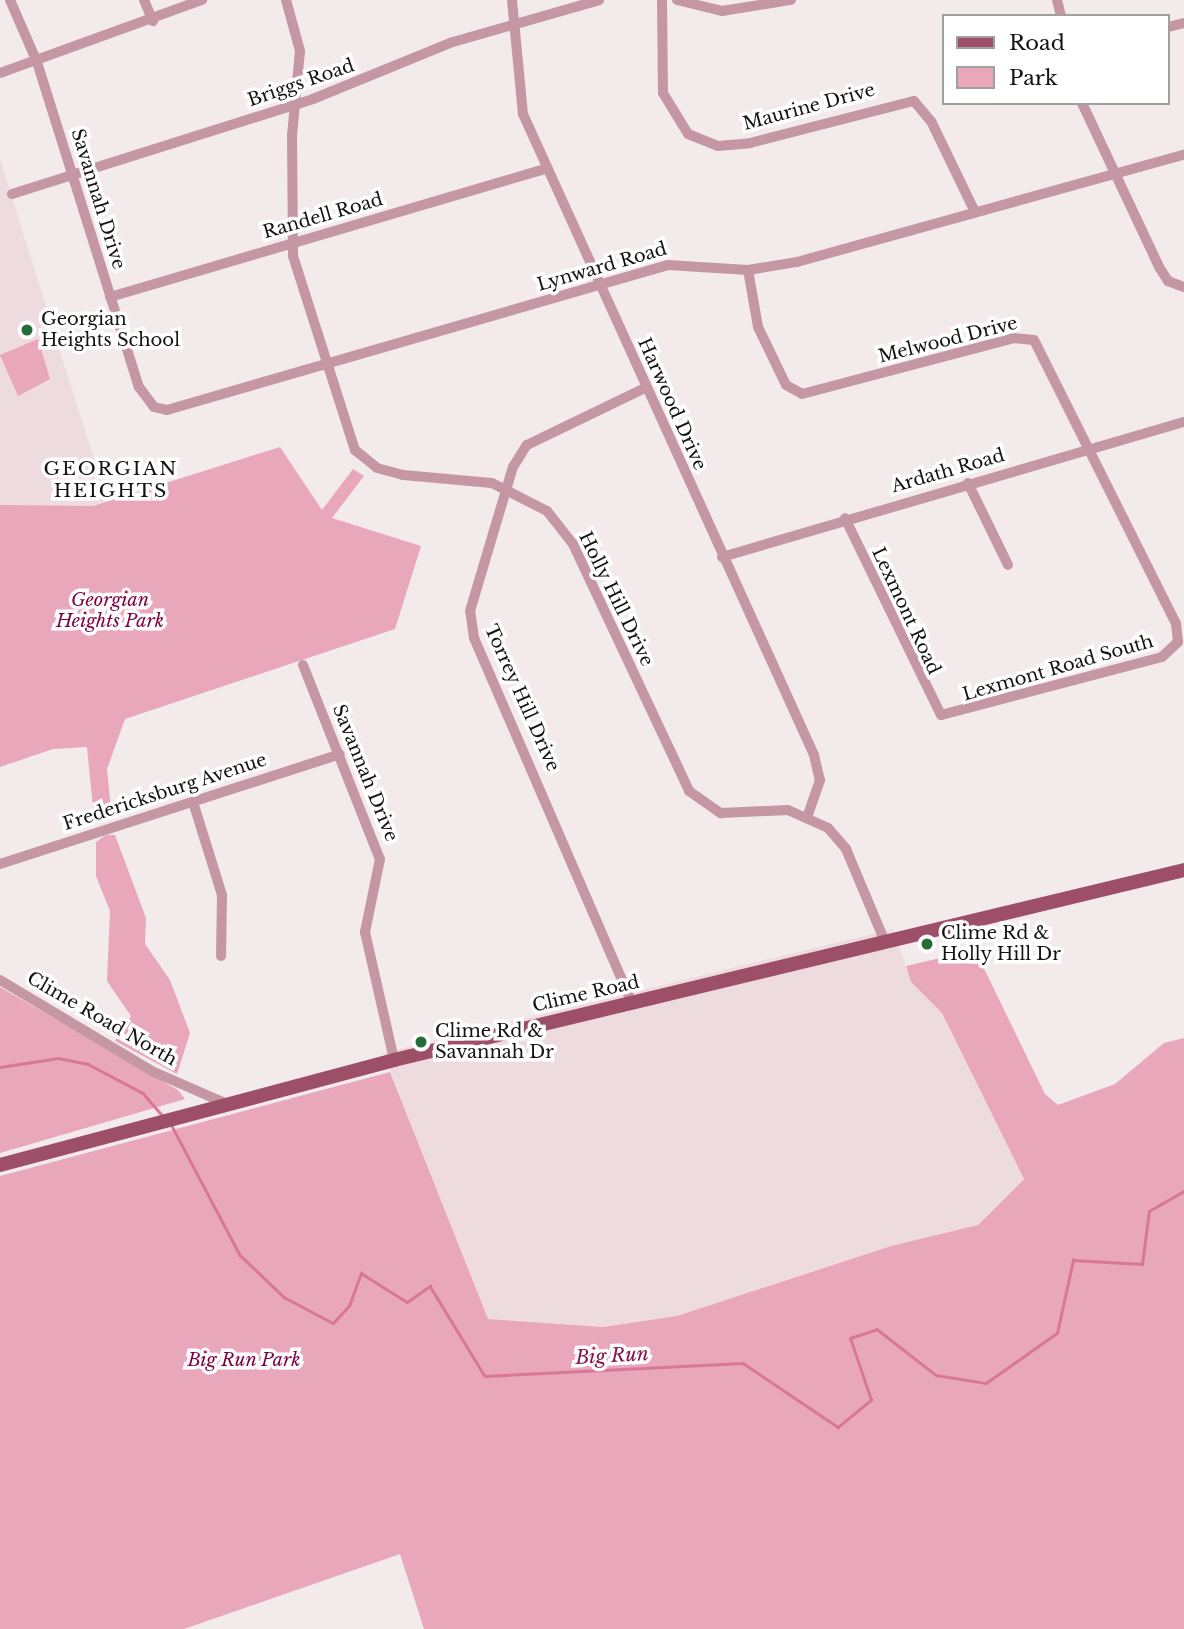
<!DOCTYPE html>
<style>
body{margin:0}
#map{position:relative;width:1184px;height:1629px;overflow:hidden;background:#f3eaec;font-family:"Libre Baskerville",serif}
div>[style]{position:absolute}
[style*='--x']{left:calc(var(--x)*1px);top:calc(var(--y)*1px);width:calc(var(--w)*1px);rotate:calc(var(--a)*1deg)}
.built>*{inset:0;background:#eddbe0}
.green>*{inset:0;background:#e8a7bb}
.stream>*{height:2.5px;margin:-1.25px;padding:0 1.25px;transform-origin:1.25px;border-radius:1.25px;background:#d97798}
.minor>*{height:10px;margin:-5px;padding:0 5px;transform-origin:5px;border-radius:5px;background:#c597a5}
.major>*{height:14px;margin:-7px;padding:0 7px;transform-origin:7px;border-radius:7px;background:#9d4f6a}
.dots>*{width:19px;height:19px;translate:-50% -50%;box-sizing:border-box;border:4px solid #fff;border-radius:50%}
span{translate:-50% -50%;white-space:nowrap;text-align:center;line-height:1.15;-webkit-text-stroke:7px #fff;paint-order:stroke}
.street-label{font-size:18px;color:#151213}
.poi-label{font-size:18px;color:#151213}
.left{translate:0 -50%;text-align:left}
.park-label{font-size:18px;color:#7f0041;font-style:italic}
.neighbourhood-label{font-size:19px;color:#151213;letter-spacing:2px}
.water-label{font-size:19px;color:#891149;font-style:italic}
.legend{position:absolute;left:942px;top:14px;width:228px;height:91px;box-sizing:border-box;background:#fff;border:2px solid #a1a0a1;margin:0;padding:9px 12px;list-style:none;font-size:21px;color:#151213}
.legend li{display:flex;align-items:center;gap:14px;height:35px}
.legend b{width:35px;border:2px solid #a1a0a1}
</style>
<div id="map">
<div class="built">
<div style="clip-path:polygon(0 159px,107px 501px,0 535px)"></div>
<div style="clip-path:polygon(893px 929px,911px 982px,942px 1013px,1024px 1178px,931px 1272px,890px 1246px,677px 1316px,603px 1327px,488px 1319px,383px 1053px)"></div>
</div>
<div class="green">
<div style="clip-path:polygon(38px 339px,50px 379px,18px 396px,0 355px)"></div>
<div style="clip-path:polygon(280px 447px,322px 510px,353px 469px,364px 476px,332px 518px,421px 546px,395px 629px,125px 719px,107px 769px,112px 819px,94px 818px,87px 747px,53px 749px,0 767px,0 505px,93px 506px)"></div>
<div style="clip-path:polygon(106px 835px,115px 835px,146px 918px,145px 944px,170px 980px,190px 1033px,177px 1074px,115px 1041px,131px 1016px,107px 981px,110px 911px,96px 876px,96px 842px)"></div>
<div style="clip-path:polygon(975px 950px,1045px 1094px,1058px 1105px,1115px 1084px,1164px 1043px,1184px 1038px,1184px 1629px,424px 1629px,400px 1554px,184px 1629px,0 1629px,0 1176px,390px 1072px,488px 1319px,603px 1327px,677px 1316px,891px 1246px,978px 1225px,1024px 1179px,942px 1013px,911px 982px,906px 966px)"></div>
<div style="clip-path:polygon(0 987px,178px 1090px,185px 1099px,0 1153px)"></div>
</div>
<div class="stream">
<div style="--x:0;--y:1067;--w:59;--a:-8.8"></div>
<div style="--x:58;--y:1058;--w:31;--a:11"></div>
<div style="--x:88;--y:1064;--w:62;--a:27.8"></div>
<div style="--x:143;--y:1093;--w:30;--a:49"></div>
<div style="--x:172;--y:1126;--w:146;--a:62.2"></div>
<div style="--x:240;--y:1255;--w:61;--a:43.7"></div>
<div style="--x:284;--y:1297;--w:55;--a:28"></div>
<div style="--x:333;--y:1323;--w:23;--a:-47"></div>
<div style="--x:349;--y:1306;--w:35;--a:-70"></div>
<div style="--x:361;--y:1273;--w:54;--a:32.2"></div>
<div style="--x:407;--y:1302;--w:28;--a:-35"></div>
<div style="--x:430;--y:1286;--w:105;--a:58.6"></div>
<div style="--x:485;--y:1376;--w:258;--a:-2.9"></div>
<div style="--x:743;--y:1363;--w:115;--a:34"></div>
<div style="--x:838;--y:1427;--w:43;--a:-39.3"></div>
<div style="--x:871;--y:1400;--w:65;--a:-108.7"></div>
<div style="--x:850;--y:1338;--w:28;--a:-18"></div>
<div style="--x:877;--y:1329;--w:75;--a:37.9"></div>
<div style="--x:936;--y:1375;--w:51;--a:9.1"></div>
<div style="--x:986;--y:1383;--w:87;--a:-35.2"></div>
<div style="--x:1057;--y:1333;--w:75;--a:-77.6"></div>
<div style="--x:1073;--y:1260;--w:69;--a:3.3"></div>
<div style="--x:1142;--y:1264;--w:53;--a:-82.5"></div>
<div style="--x:1149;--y:1211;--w:40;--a:-29.7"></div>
</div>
<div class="minor">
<div style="--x:10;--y:0;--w:68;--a:66.5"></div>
<div style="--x:37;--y:62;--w:341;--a:72.6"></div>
<div style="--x:139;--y:387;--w:25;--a:53"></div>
<div style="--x:154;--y:407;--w:13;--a:13"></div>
<div style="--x:167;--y:410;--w:522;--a:-16.14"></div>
<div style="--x:668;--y:265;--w:80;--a:3.6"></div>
<div style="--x:748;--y:270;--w:50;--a:-9.3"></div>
<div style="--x:797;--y:262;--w:402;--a:-15.5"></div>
<div style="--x:144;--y:0;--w:23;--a:67"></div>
<div style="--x:286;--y:0;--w:53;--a:74.6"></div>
<div style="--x:300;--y:51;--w:84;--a:95.4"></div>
<div style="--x:292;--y:135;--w:121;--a:89.5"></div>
<div style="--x:293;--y:256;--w:204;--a:72.3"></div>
<div style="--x:355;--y:450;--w:28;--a:39"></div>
<div style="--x:377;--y:468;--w:27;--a:15"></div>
<div style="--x:403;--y:475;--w:89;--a:5.1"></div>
<div style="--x:492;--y:483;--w:62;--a:27"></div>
<div style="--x:547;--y:511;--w:42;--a:51.8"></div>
<div style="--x:573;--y:544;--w:273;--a:64.8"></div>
<div style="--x:689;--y:791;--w:39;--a:35"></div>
<div style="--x:721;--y:813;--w:67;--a:-2.6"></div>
<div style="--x:788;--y:810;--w:44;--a:24.2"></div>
<div style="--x:828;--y:828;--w:28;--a:49"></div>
<div style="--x:846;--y:849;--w:101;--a:67.2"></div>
<div style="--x:512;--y:0;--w:115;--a:84.5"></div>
<div style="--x:523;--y:114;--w:704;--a:65.58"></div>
<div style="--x:814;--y:755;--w:26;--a:77"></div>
<div style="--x:820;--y:780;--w:37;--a:109"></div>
<div style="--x:662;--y:0;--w:93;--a:89.4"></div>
<div style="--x:663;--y:93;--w:48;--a:58.6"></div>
<div style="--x:688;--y:134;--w:32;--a:22"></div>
<div style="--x:718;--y:146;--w:32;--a:-5"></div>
<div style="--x:750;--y:143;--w:169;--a:-14.4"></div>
<div style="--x:914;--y:101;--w:26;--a:50"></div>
<div style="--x:931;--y:121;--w:101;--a:64.2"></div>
<div style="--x:677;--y:0;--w:46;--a:13.7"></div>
<div style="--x:722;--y:11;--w:70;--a:-9.1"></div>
<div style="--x:1057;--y:0;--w:16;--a:76"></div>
<div style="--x:1168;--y:27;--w:16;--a:-14"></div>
<div style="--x:0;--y:73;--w:215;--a:-19.9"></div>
<div style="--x:1082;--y:103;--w:181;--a:64.8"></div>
<div style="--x:1159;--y:267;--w:17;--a:57"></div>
<div style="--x:1168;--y:281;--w:17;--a:21"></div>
<div style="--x:12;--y:194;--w:316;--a:-17.5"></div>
<div style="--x:313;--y:99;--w:151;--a:-22.2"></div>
<div style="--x:453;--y:42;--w:152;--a:-16"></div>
<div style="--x:748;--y:270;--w:58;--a:80"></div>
<div style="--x:758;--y:327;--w:64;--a:64.2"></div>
<div style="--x:786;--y:385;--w:18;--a:29"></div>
<div style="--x:802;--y:394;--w:219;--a:-14.8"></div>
<div style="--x:1014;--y:338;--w:20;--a:6"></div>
<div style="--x:1034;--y:340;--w:317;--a:63.4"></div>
<div style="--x:1176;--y:623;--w:19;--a:84"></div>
<div style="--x:1178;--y:642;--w:22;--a:137"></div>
<div style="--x:1162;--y:657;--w:228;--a:165.3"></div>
<div style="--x:941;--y:715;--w:219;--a:-116"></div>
<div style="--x:110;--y:297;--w:453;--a:-16.4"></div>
<div style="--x:968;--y:483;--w:91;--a:64"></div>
<div style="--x:722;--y:557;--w:481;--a:-16.3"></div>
<div style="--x:303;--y:665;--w:209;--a:68.4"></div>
<div style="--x:380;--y:859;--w:75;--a:101.6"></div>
<div style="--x:365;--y:932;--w:131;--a:77.2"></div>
<div style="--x:193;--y:802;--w:97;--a:72.7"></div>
<div style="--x:222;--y:895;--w:61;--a:90.9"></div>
<div style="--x:0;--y:864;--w:357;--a:-17.9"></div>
<div style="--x:0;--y:980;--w:179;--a:30.9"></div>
<div style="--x:154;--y:1072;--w:77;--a:23.6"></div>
<div style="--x:632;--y:1003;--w:398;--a:-113.4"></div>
<div style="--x:474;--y:638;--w:27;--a:-98"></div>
<div style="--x:470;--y:611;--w:150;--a:-73.4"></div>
<div style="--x:513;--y:467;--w:26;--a:-58"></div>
<div style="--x:527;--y:445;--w:131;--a:-25.8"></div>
</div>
<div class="major">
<div style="--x:0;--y:1165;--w:408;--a:-14.9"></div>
<div style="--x:394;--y:1060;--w:813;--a:-13.52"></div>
</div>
<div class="dots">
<div style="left:27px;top:330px;background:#256c39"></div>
<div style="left:927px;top:944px;background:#256c39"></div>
<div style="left:421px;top:1042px;background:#256c39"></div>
</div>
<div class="street-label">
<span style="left:301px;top:83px;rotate:-19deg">Briggs Road</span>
<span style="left:809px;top:107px;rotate:-15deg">Maurine Drive</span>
<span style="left:98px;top:199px;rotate:73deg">Savannah Drive</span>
<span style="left:323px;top:216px;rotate:-16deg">Randell Road</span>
<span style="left:602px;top:267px;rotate:-16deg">Lynward Road</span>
<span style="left:948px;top:340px;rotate:-14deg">Melwood Drive</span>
<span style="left:672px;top:404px;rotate:66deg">Harwood Drive</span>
<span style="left:948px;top:471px;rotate:-16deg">Ardath Road</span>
<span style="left:616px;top:599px;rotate:64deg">Holly Hill Drive</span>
<span style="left:906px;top:611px;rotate:65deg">Lexmont Road</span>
<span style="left:1058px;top:668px;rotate:-16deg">Lexmont Road South</span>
<span style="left:522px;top:698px;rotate:66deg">Torrey Hill Drive</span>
<span style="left:365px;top:773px;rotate:68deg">Savannah Drive</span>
<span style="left:165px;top:792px;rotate:-18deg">Fredericksburg Avenue</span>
<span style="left:586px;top:994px;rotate:-13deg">Clime Road</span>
<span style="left:102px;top:1019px;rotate:30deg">Clime Road North</span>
</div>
<div class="poi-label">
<span class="left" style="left:41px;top:330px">Georgian<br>Heights School</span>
<span class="left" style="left:941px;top:944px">Clime Rd &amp;<br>Holly Hill Dr</span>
<span class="left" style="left:435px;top:1042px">Clime Rd &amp;<br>Savannah Dr</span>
</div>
<div class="park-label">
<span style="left:110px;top:611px">Georgian<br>Heights Park</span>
<span style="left:244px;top:1360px">Big Run Park</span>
</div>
<div class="neighbourhood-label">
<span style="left:111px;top:480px">GEORGIAN<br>HEIGHTS</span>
</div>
<div class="water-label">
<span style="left:612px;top:1356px;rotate:-3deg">Big Run</span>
</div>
<ul class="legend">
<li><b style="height:9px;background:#9d4f6a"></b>Road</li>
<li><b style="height:19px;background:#e8a7bb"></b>Park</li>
</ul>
</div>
